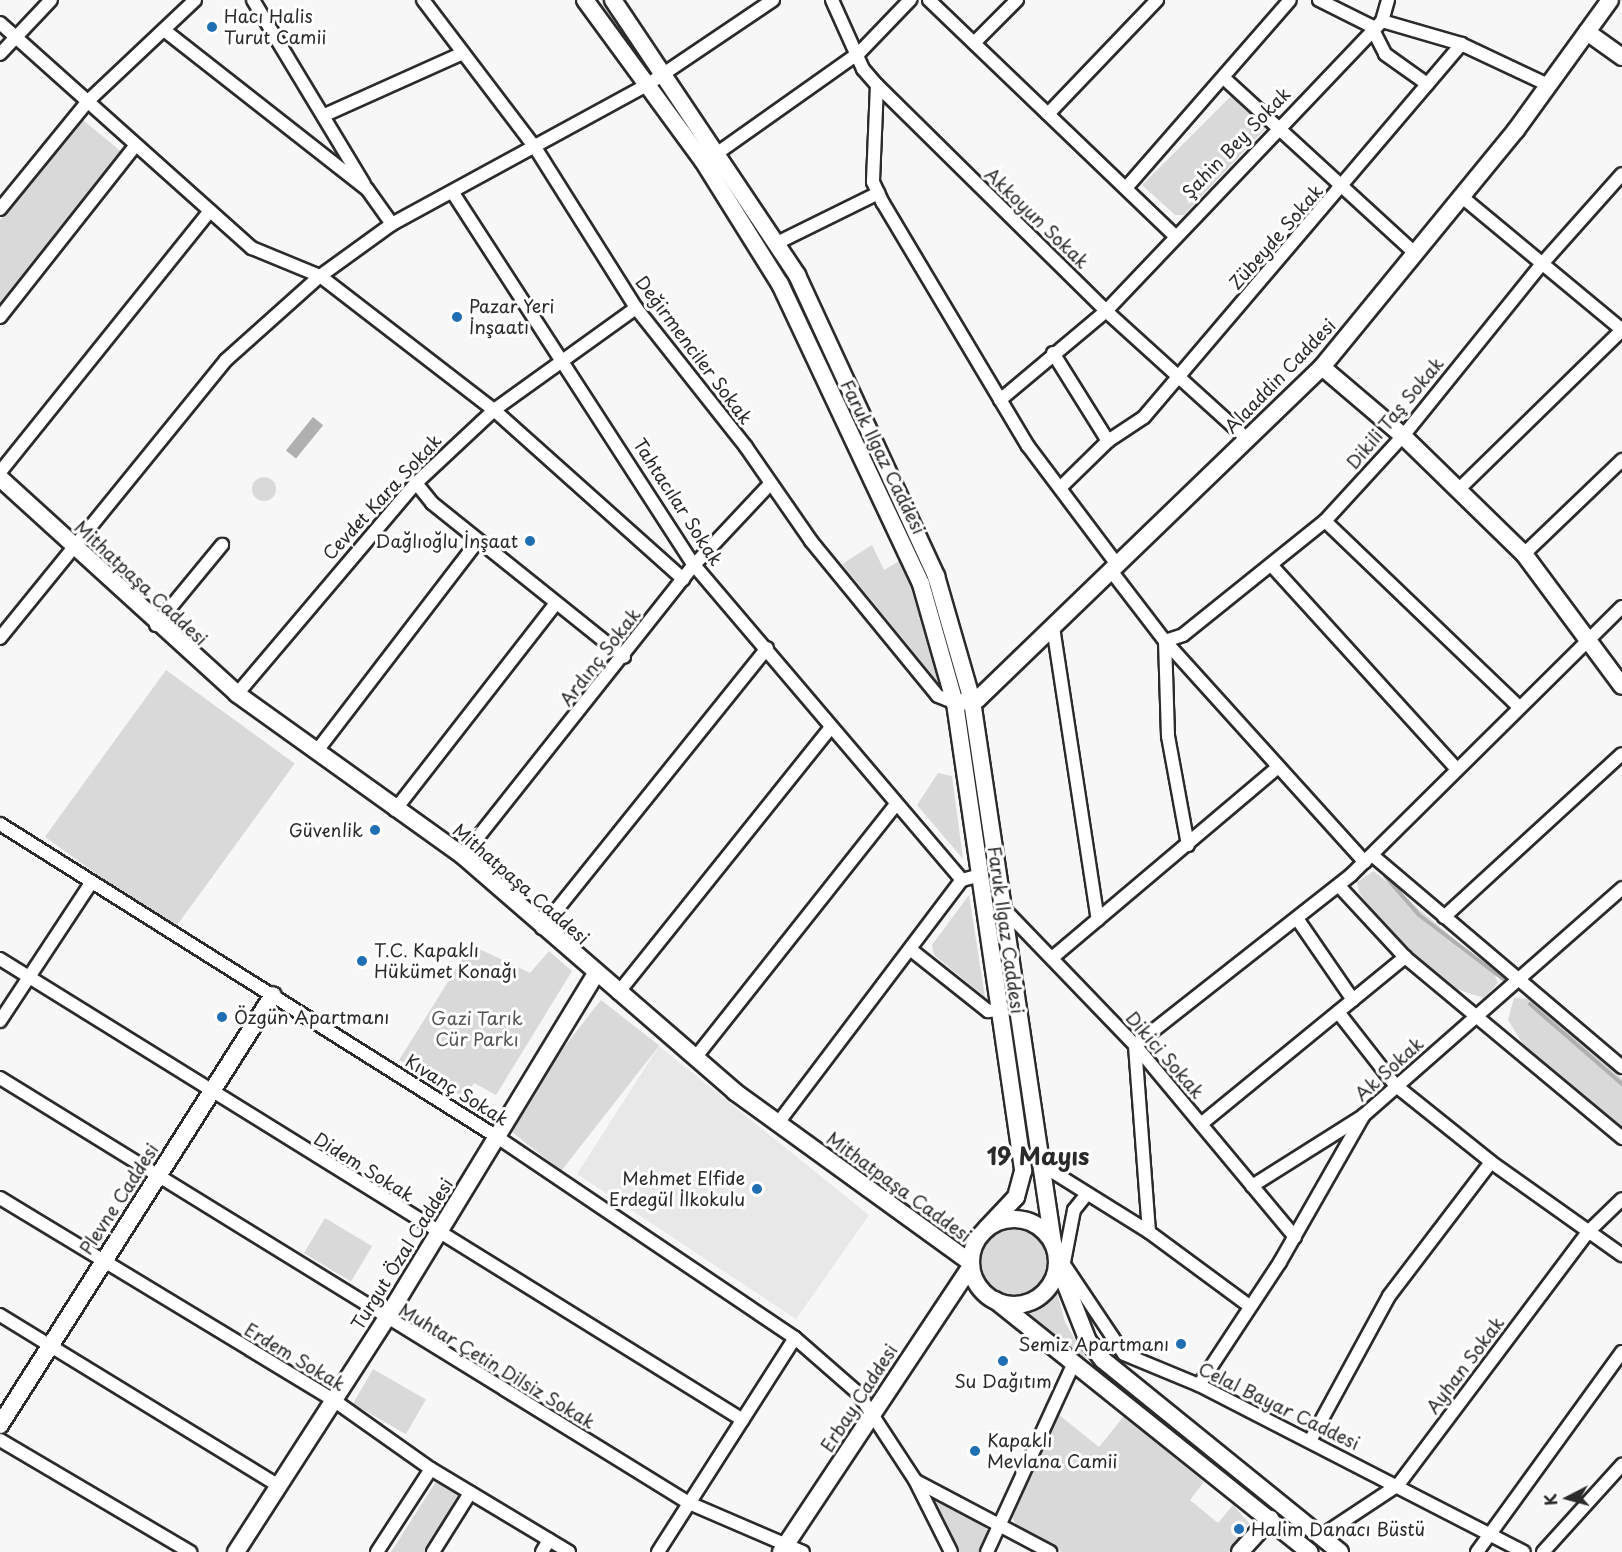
<!DOCTYPE html>
<meta charset="utf-8">
<style>
body{margin:0}
#map{position:relative;width:1622px;height:1552px;overflow:hidden;background:#f7f7f7;font-family:"Playpen Sans",sans-serif}
div>[style]{position:absolute}
[style*='--x']{left:calc(var(--x)*1px);top:calc(var(--y)*1px);width:calc(var(--w)*1px);rotate:calc(var(--a)*1deg)}
.built>*{inset:0;background:#e8e8e8}
.green>*{inset:0;background:#d9d9d9;transform-origin:0 0}
.round{border-radius:50%}
.water>*{inset:0;background:#b0b0b0;transform-origin:0 0}
.stream>*{height:4px;margin:-2px;padding:0 2px;transform-origin:2px;border-radius:2px;background:#b0b0b0}
.roads{filter:drop-shadow(2px 0 #2b2b2b) drop-shadow(-2px 0 #2b2b2b) drop-shadow(0 2px #2b2b2b) drop-shadow(0 -2px #2b2b2b)}
.street>*{height:12px;margin:-6px;padding:0 6px;transform-origin:6px;border-radius:6px;background:#fff}
.secondary>*{height:16px;margin:-8px;padding:0 8px;transform-origin:8px;border-radius:8px;background:#fff}
.secondary>.ring{margin:-8px;padding:0;box-sizing:content-box;background:none;border:16px solid #fff;border-radius:50%}
.dots>*{width:16px;height:16px;translate:-50% -50%;box-sizing:border-box;border:3px solid #fff;border-radius:50%}
span{translate:-50% -50%;white-space:nowrap;text-align:center;line-height:1.15;-webkit-text-stroke:6px #fff;paint-order:stroke}
.poi-label{font-size:18px;color:#2b2b2b}
.left{translate:0 -50%;text-align:left}
.right{translate:-100% -50%;text-align:right}
.street-label{font-size:18px;color:#2b2b2b}
.park-label{font-size:18px;color:#565656}
.district-label{font-size:24px;color:#2b2b2b;font-weight:700}
.north{position:absolute;left:1538px;top:1468px;width:60px;height:60px;-webkit-text-stroke:4px #fff;paint-order:stroke;rotate:264deg;font-size:16px;font-weight:700;line-height:24px;text-align:center;color:#2b2b2b}
.north::after{content:'';display:block;margin:auto;width:21px;height:27px;background:#2b2b2b;clip-path:polygon(50% 0,100% 100%,50% 72%,0 100%)}
</style>
<div id="map">
<div class="built">
<div style="clip-path:polygon(659px 1046px,869px 1215px,796px 1319px,577px 1174px)"></div>
</div>
<div class="green">
<div style="clip-path:polygon(1235px 92px,1265px 122px,1265px 129px,1184px 215px,1175px 215px,1142px 185px)"></div>
<div style="clip-path:polygon(83px 120px,123px 153px,0 309px,0 220px)"></div>
<div class="round" style="left:252px;top:477px;width:24px;height:24px"></div>
<div style="clip-path:polygon(872px 545px,884px 570px,906px 557px,938px 682px,842px 564px)"></div>
<div style="left:166px;top:670px;width:159px;height:206px;rotate:36deg"></div>
<div style="clip-path:polygon(938px 773px,952px 776px,963px 859px,917px 805px)"></div>
<div style="clip-path:polygon(1374px 871px,1494px 973px,1498px 983px,1484px 998px,1450px 987px,1402px 948px,1359px 893px,1357px 882px)"></div>
<div style="clip-path:polygon(969px 895px,985px 997px,934px 955px,932px 945px)"></div>
<div style="clip-path:polygon(471px 945px,530px 973px,549px 951px,572px 971px,496px 1095px,474px 1083px,465px 1098px,399px 1060px)"></div>
<div style="clip-path:polygon(1514px 998px,1529px 999px,1622px 1078px,1622px 1127px,1523px 1044px,1508px 1020px)"></div>
<div style="left:601px;top:1000px;width:74px;height:159px;rotate:38deg"></div>
<div style="left:325px;top:1218px;width:55px;height:41px;rotate:31deg"></div>
<div class="round" style="left:981px;top:1225px;width:70px;height:70px"></div>
<div style="clip-path:polygon(1057px 1292px,1065px 1322px,1090px 1365px,1027px 1312px,1047px 1305px)"></div>
<div style="left:373px;top:1369px;width:61px;height:40px;rotate:30deg"></div>
<div style="clip-path:polygon(1058px 1414px,1099px 1447px,1124px 1416px,1204px 1482px,1190px 1500px,1218px 1523px,1233px 1505px,1249px 1523px,1229px 1552px,1062px 1552px,1018px 1528px,1011px 1516px)"></div>
<div style="clip-path:polygon(435px 1483px,448px 1483px,460px 1492px,426px 1552px,391px 1552px)"></div>
<div style="clip-path:polygon(931px 1496px,977px 1519px,988px 1531px,978px 1552px,959px 1552px)"></div>
</div>
<div class="water">
<div style="left:313px;top:417px;width:13px;height:43px;rotate:39deg"></div>
</div>
<div class="stream">
<div style="--x:1385;--y:876;--w:52;--a:48.9"></div>
<div style="--x:1419;--y:915;--w:109;--a:37.2"></div>
<div style="--x:1530;--y:1004;--w:122;--a:41"></div>
</div>
<div class="roads">
<div class="street">
<div style="--x:253;--y:0;--w:215;--a:58.9"></div>
<div style="--x:423;--y:0;--w:187;--a:52.8"></div>
<div style="--x:536;--y:149;--w:188;--a:57.8"></div>
<div style="--x:636;--y:308;--w:177;--a:51.6"></div>
<div style="--x:746;--y:447;--w:114;--a:55.3"></div>
<div style="--x:811;--y:541;--w:200;--a:50.7"></div>
<div style="--x:938;--y:696;--w:18;--a:22"></div>
<div style="--x:832;--y:0;--w:76;--a:65.8"></div>
<div style="--x:863;--y:69;--w:21;--a:49"></div>
<div style="--x:877;--y:85;--w:322;--a:44.6"></div>
<div style="--x:1106;--y:311;--w:190;--a:42.2"></div>
<div style="--x:929;--y:0;--w:339;--a:43.8"></div>
<div style="--x:1319;--y:0;--w:58;--a:26.6"></div>
<div style="--x:1371;--y:26;--w:31;--a:63"></div>
<div style="--x:1385;--y:54;--w:52;--a:35.5"></div>
<div style="--x:1382;--y:21;--w:82;--a:16.2"></div>
<div style="--x:1461;--y:44;--w:96;--a:25.2"></div>
<div style="--x:0;--y:23;--w:338;--a:41.8"></div>
<div style="--x:252;--y:248;--w:74;--a:22.4"></div>
<div style="--x:320;--y:276;--w:220;--a:37.6"></div>
<div style="--x:494;--y:410;--w:254;--a:41.8"></div>
<div style="--x:164;--y:30;--w:258;--a:38.1"></div>
<div style="--x:367;--y:189;--w:43;--a:54.5"></div>
<div style="--x:974;--y:43;--w:61;--a:-45"></div>
<div style="--x:0;--y:54;--w:74;--a:-46.6"></div>
<div style="--x:1226;--y:80;--w:258;--a:42.5"></div>
<div style="--x:877;--y:85;--w:97;--a:92.4"></div>
<div style="--x:873;--y:182;--w:23;--a:65"></div>
<div style="--x:883;--y:203;--w:283;--a:59.2"></div>
<div style="--x:1028;--y:446;--w:150;--a:53.1"></div>
<div style="--x:327;--y:114;--w:149;--a:-24.2"></div>
<div style="--x:1048;--y:114;--w:158;--a:-46.3"></div>
<div style="--x:719;--y:152;--w:171;--a:-35.3"></div>
<div style="--x:859;--y:53;--w:74;--a:-46.1"></div>
<div style="--x:1126;--y:188;--w:249;--a:-48.9"></div>
<div style="--x:453;--y:193;--w:443;--a:57.1"></div>
<div style="--x:694;--y:565;--w:414;--a:49.6"></div>
<div style="--x:962;--y:880;--w:16;--a:-15"></div>
<div style="--x:1462;--y:197;--w:208;--a:39.7"></div>
<div style="--x:0;--y:209;--w:139;--a:-50.8"></div>
<div style="--x:88;--y:101;--w:147;--a:-43.3"></div>
<div style="--x:777;--y:243;--w:113;--a:-26.3"></div>
<div style="--x:0;--y:317;--w:219;--a:-51.7"></div>
<div style="--x:1053;--y:353;--w:104;--a:58"></div>
<div style="--x:1000;--y:400;--w:138;--a:-40"></div>
<div style="--x:1106;--y:311;--w:400;--a:-46.4"></div>
<div style="--x:1382;--y:21;--w:22;--a:-74"></div>
<div style="--x:0;--y:472;--w:335;--a:-51.2"></div>
<div style="--x:416;--y:483;--w:26;--a:51"></div>
<div style="--x:432;--y:503;--w:246;--a:38.7"></div>
<div style="--x:1060;--y:488;--w:67;--a:-44.4"></div>
<div style="--x:1108;--y:441;--w:43;--a:-33.7"></div>
<div style="--x:1144;--y:417;--w:490;--a:-49.6"></div>
<div style="--x:1458;--y:490;--w:229;--a:-44.3"></div>
<div style="--x:1325;--y:521;--w:269;--a:43.8"></div>
<div style="--x:1524;--y:554;--w:136;--a:-43.8"></div>
<div style="--x:1273;--y:567;--w:273;--a:47.7"></div>
<div style="--x:1112;--y:572;--w:87;--a:52.5"></div>
<div style="--x:1165;--y:641;--w:298;--a:47.9"></div>
<div style="--x:156;--y:625;--w:104;--a:-50.5"></div>
<div style="--x:1053;--y:627;--w:296;--a:81.3"></div>
<div style="--x:0;--y:638;--w:358;--a:-50.9"></div>
<div style="--x:226;--y:360;--w:126;--a:-41.8"></div>
<div style="--x:320;--y:276;--w:89;--a:-35.8"></div>
<div style="--x:392;--y:224;--w:290;--a:-28.6"></div>
<div style="--x:647;--y:85;--w:152;--a:-34"></div>
<div style="--x:237;--y:694;--w:277;--a:-49.7"></div>
<div style="--x:416;--y:483;--w:107;--a:-43.1"></div>
<div style="--x:494;--y:410;--w:175;--a:-35.7"></div>
<div style="--x:316;--y:752;--w:266;--a:-52.5"></div>
<div style="--x:395;--y:810;--w:262;--a:-52.1"></div>
<div style="--x:0;--y:824;--w:587;--a:32.2"></div>
<div style="--x:497;--y:1137;--w:359;--a:34"></div>
<div style="--x:795;--y:1338;--w:84;--a:41.1"></div>
<div style="--x:858;--y:1393;--w:104;--a:56.8"></div>
<div style="--x:915;--y:1480;--w:80;--a:63.4"></div>
<div style="--x:1188;--y:845;--w:111;--a:-100.4"></div>
<div style="--x:1168;--y:736;--w:95;--a:-91.8"></div>
<div style="--x:1165;--y:641;--w:19;--a:-18"></div>
<div style="--x:1183;--y:635;--w:182;--a:-38.8"></div>
<div style="--x:1325;--y:521;--w:115;--a:-47.5"></div>
<div style="--x:1403;--y:436;--w:218;--a:-51.1"></div>
<div style="--x:1540;--y:266;--w:123;--a:-48.3"></div>
<div style="--x:1372;--y:855;--w:328;--a:40.3"></div>
<div style="--x:463;--y:856;--w:372;--a:-51.6"></div>
<div style="--x:694;--y:565;--w:110;--a:-46.8"></div>
<div style="--x:1339;--y:886;--w:97;--a:47.1"></div>
<div style="--x:1405;--y:957;--w:283;--a:39.8"></div>
<div style="--x:1003;--y:908;--w:190;--a:46.1"></div>
<div style="--x:1135;--y:1045;--w:250;--a:50.2"></div>
<div style="--x:1444;--y:917;--w:241;--a:-42.5"></div>
<div style="--x:1298;--y:920;--w:97;--a:55.5"></div>
<div style="--x:542;--y:928;--w:359;--a:-51.2"></div>
<div style="--x:910;--y:949;--w:100;--a:38.5"></div>
<div style="--x:988;--y:1011;--w:9;--a:-6"></div>
<div style="--x:1052;--y:958;--w:296;--a:-40.2"></div>
<div style="--x:0;--y:959;--w:874;--a:31.82"></div>
<div style="--x:618;--y:993;--w:339;--a:-51.3"></div>
<div style="--x:1338;--y:1012;--w:93;--a:52"></div>
<div style="--x:1395;--y:1085;--w:123;--a:38.7"></div>
<div style="--x:1491;--y:1162;--w:161;--a:35.4"></div>
<div style="--x:0;--y:1021;--w:165;--a:-56.6"></div>
<div style="--x:695;--y:1058;--w:324;--a:-51.6"></div>
<div style="--x:0;--y:1078;--w:810;--a:31.67"></div>
<div style="--x:689;--y:1503;--w:124;--a:23.3"></div>
<div style="--x:778;--y:1123;--w:305;--a:-52.9"></div>
<div style="--x:1201;--y:1124;--w:264;--a:-39.3"></div>
<div style="--x:1045;--y:1167;--w:123;--a:32"></div>
<div style="--x:1149;--y:1232;--w:123;--a:36.4"></div>
<div style="--x:1252;--y:1186;--w:131;--a:-32.2"></div>
<div style="--x:0;--y:1198;--w:388;--a:31.2"></div>
<div style="--x:332;--y:1399;--w:121;--a:35.3"></div>
<div style="--x:431;--y:1469;--w:161;--a:31"></div>
<div style="--x:1149;--y:1232;--w:188;--a:-94.3"></div>
<div style="--x:1135;--y:1045;--w:275;--a:-38.2"></div>
<div style="--x:1351;--y:875;--w:381;--a:-44.7"></div>
<div style="--x:1057;--y:1254;--w:120;--a:56.2"></div>
<div style="--x:1124;--y:1354;--w:81;--a:22.5"></div>
<div style="--x:1199;--y:1385;--w:365;--a:27.2"></div>
<div style="--x:1064;--y:1262;--w:53;--a:-79.1"></div>
<div style="--x:1074;--y:1210;--w:19;--a:-51"></div>
<div style="--x:0;--y:1315;--w:325;--a:31.5"></div>
<div style="--x:1199;--y:1385;--w:147;--a:-56.6"></div>
<div style="--x:1280;--y:1262;--w:169;--a:-60.3"></div>
<div style="--x:1364;--y:1115;--w:344;--a:-41.3"></div>
<div style="--x:0;--y:1440;--w:221;--a:30.5"></div>
<div style="--x:1310;--y:1441;--w:165;--a:-61.4"></div>
<div style="--x:1389;--y:1296;--w:168;--a:-52.7"></div>
<div style="--x:916;--y:1481;--w:152;--a:27.9"></div>
<div style="--x:1321;--y:1536;--w:92;--a:-33.5"></div>
<div style="--x:1398;--y:1485;--w:316;--a:-53.1"></div>
<div style="--x:1588;--y:1232;--w:47;--a:-44.1"></div>
<div style="--x:377;--y:1552;--w:99;--a:-57"></div>
<div style="--x:433;--y:1552;--w:70;--a:-57.9"></div>
<div style="--x:542;--y:1552;--w:14;--a:-60"></div>
<div style="--x:658;--y:1552;--w:254;--a:-57.4"></div>
<div style="--x:987;--y:1552;--w:208;--a:-65.3"></div>
<div style="--x:1477;--y:1552;--w:247;--a:-54.1"></div>
<div style="--x:1543;--y:1552;--w:118;--a:-47.8"></div>
</div>
<div class="secondary">
<div style="--x:585;--y:0;--w:200;--a:53.8"></div>
<div style="--x:703;--y:161;--w:145;--a:58"></div>
<div style="--x:780;--y:284;--w:331;--a:64.8"></div>
<div style="--x:921;--y:584;--w:124;--a:74.1"></div>
<div style="--x:955;--y:703;--w:473;--a:81.7"></div>
<div style="--x:1023;--y:1171;--w:27;--a:105"></div>
<div style="--x:1016;--y:1197;--w:44;--a:133.2"></div>
<div style="--x:613;--y:0;--w:331;--a:56.2"></div>
<div style="--x:797;--y:275;--w:332;--a:65.2"></div>
<div style="--x:936;--y:576;--w:130;--a:73.9"></div>
<div style="--x:972;--y:701;--w:548;--a:81.5"></div>
<div style="--x:1587;--y:32;--w:43;--a:35.5"></div>
<div style="--x:1322;--y:367;--w:106;--a:40.4"></div>
<div style="--x:1403;--y:436;--w:169;--a:44.3"></div>
<div style="--x:1524;--y:554;--w:164;--a:53.4"></div>
<div style="--x:0;--y:478;--w:321;--a:42.3"></div>
<div style="--x:237;--y:694;--w:278;--a:35.6"></div>
<div style="--x:463;--y:856;--w:360;--a:40.9"></div>
<div style="--x:735;--y:1092;--w:291;--a:35.9"></div>
<div style="--x:962;--y:702;--w:16;--a:-11"></div>
<div style="--x:978;--y:699;--w:478;--a:-44"></div>
<div style="--x:1322;--y:367;--w:306;--a:-50.7"></div>
<div style="--x:1516;--y:130;--w:160;--a:-54.1"></div>
<div class="ring" style="left:971px;top:1219px;width:70px;height:70px"></div>
<div style="--x:1058;--y:1265;--w:82;--a:68.5"></div>
<div style="--x:1088;--y:1341;--w:24;--a:52"></div>
<div style="--x:1103;--y:1360;--w:305;--a:39"></div>
<div style="--x:995;--y:1300;--w:403;--a:38.7"></div>
<div style="--x:0;--y:1425;--w:509;--a:-57.59"></div>
<div style="--x:236;--y:1552;--w:277;--a:-57.2"></div>
<div style="--x:386;--y:1319;--w:404;--a:-58.7"></div>
<div style="--x:781;--y:1552;--w:343;--a:-56.4"></div>
<div style="--x:1240;--y:1552;--w:45;--a:-47.7"></div>
</div>
</div>
<div class="dots">
<div style="left:212px;top:27px;background:#1f6fb2"></div>
<div style="left:457px;top:317px;background:#1f6fb2"></div>
<div style="left:530px;top:541px;background:#1f6fb2"></div>
<div style="left:375px;top:830px;background:#1f6fb2"></div>
<div style="left:362px;top:961px;background:#1f6fb2"></div>
<div style="left:222px;top:1017px;background:#1f6fb2"></div>
<div style="left:757px;top:1189px;background:#1f6fb2"></div>
<div style="left:1181px;top:1344px;background:#1f6fb2"></div>
<div style="left:1003px;top:1361px;background:#1f6fb2"></div>
<div style="left:975px;top:1451px;background:#1f6fb2"></div>
<div style="left:1239px;top:1529px;background:#1f6fb2"></div>
</div>
<div class="poi-label">
<span class="left" style="left:224px;top:27px">Hacı Halis<br>Turut Camii</span>
<span class="left" style="left:469px;top:317px">Pazar Yeri<br>İnşaatı</span>
<span class="right" style="left:518px;top:541px">Dağlıoğlu İnşaat</span>
<span class="right" style="left:363px;top:830px">Güvenlik</span>
<span class="left" style="left:374px;top:961px">T.C. Kapaklı<br>Hükümet Konağı</span>
<span class="left" style="left:234px;top:1017px">Özgün Apartmanı</span>
<span class="right" style="left:745px;top:1189px">Mehmet Elfide<br>Erdegül İlkokulu</span>
<span class="right" style="left:1169px;top:1344px">Semiz Apartmanı</span>
<span style="left:1003px;top:1381px">Su Dağıtım</span>
<span class="left" style="left:987px;top:1451px">Kapaklı<br>Mevlana Camii</span>
<span class="left" style="left:1251px;top:1529px">Halim Danacı Büstü</span>
</div>
<div class="street-label">
<span style="left:1236px;top:143px;rotate:-46deg">Şahin Bey Sokak</span>
<span style="left:1037px;top:218px;rotate:44deg">Akkoyun Sokak</span>
<span style="left:1276px;top:237px;rotate:-49deg">Zübeyde Sokak</span>
<span style="left:694px;top:350px;rotate:53deg">Değirmenciler Sokak</span>
<span style="left:1280px;top:376px;rotate:-46deg">Alaaddin Caddesi</span>
<span style="left:1395px;top:413px;rotate:-50deg">Dikili Taş Sokak</span>
<span style="left:883px;top:457px;rotate:64deg">Faruk Ilgaz Caddesi</span>
<span style="left:382px;top:497px;rotate:-47deg">Cevdet Kara Sokak</span>
<span style="left:678px;top:502px;rotate:57deg">Tahtacılar Sokak</span>
<span style="left:141px;top:583px;rotate:43deg">Mithatpaşa Caddesi</span>
<span style="left:600px;top:657px;rotate:-52deg">Ardınç Sokak</span>
<span style="left:521px;top:884px;rotate:41deg">Mithatpaşa Caddesi</span>
<span style="left:1006px;top:930px;rotate:82deg">Faruk Ilgaz Caddesi</span>
<span style="left:1165px;top:1055px;rotate:49deg">Dikici Sokak</span>
<span style="left:1389px;top:1069px;rotate:-42deg">Ak Sokak</span>
<span style="left:457px;top:1090px;rotate:32deg">Kıvanç Sokak</span>
<span style="left:364px;top:1167px;rotate:32deg">Didem Sokak</span>
<span style="left:899px;top:1187px;rotate:36deg">Mithatpaşa Caddesi</span>
<span style="left:119px;top:1199px;rotate:-57deg">Plevne Caddesi</span>
<span style="left:402px;top:1254px;rotate:-58deg">Turgut Özal Caddesi</span>
<span style="left:295px;top:1357px;rotate:31deg">Erdem Sokak</span>
<span style="left:1465px;top:1365px;rotate:-53deg">Ayhan Sokak</span>
<span style="left:497px;top:1366px;rotate:31deg">Muhtar Çetin Dilsiz Sokak</span>
<span style="left:859px;top:1398px;rotate:-57deg">Erbay Caddesi</span>
<span style="left:1279px;top:1406px;rotate:26deg">Celal Bayar Caddesi</span>
</div>
<div class="park-label">
<span style="left:477px;top:1029px">Gazi Tarık<br>Cür Parkı</span>
</div>
<div class="district-label">
<span style="left:1038px;top:1156px">19 Mayıs</span>
</div>
<div class="north">K</div>
</div>
